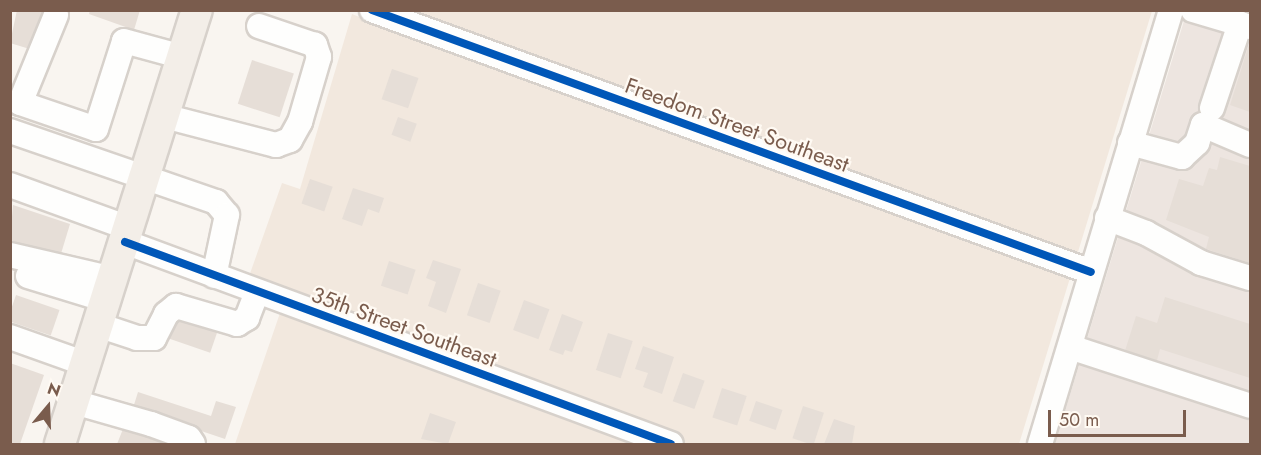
<!DOCTYPE html>
<style>
body{margin:0}
#map{position:relative;width:1261px;height:455px;overflow:hidden;background:#f9f5f0;font-family:Jost,sans-serif}
div>[style]{position:absolute}
[style*='--x']{left:calc(var(--x)*1px);top:calc(var(--y)*1px);width:calc(var(--w)*1px);rotate:calc(var(--a)*1deg)}
.residential>*{inset:0;background:#f2e8de}
.industrial>*{inset:0;background:#ede5e0}
.building>*{inset:0;background:#e6ded7;transform-origin:0 0}
.roads{filter:drop-shadow(2px 0 #d7d1cb) drop-shadow(-2px 0 #d7d1cb) drop-shadow(0 2px #d7d1cb) drop-shadow(0 -2px #d7d1cb)}
.minor>*{height:24px;margin:-12px;padding:0 12px;transform-origin:12px;border-radius:12px;background:#fefefd}
.major>*{height:30px;margin:-15px;padding:0 15px;transform-origin:15px;border-radius:15px;background:#f3eee8}
.cycleway>*{height:8px;margin:-4px;padding:0 4px;transform-origin:4px;border-radius:4px;background:#0057b8}
span{translate:-50% -50%;white-space:nowrap;text-align:center;line-height:1.15;-webkit-text-stroke:4.5px #fffaf3;paint-order:stroke}
.street-label{font-size:22px;color:#7a5c4d}
.frame{position:absolute;inset:0;border:12px solid #7a5c4d;pointer-events:none}
.north{position:absolute;left:18px;top:377px;width:60px;height:60px;-webkit-text-stroke:4px #fffaf3;paint-order:stroke;rotate:19deg;font-size:16px;font-weight:700;line-height:24px;text-align:center;color:#7a5c4d}
.north::after{content:'';display:block;margin:auto;width:21px;height:27px;background:#7a5c4d;clip-path:polygon(50% 0,100% 100%,50% 72%,0 100%)}
.scale{position:absolute;left:1048px;top:410px;width:138px;height:27px;box-sizing:border-box;border:3px solid #7a5c4d;border-top:0;padding-left:8px;font-size:18px;line-height:21px;white-space:nowrap;color:#7a5c4d;-webkit-text-stroke:4px #fffaf3;paint-order:stroke}
</style>
<div id="map">
<div class="residential">
<div style="clip-path:polygon(395px 10px,1152px 11px,1019px 444px,235px 444px,280px 313px,241px 299px,282px 183px,300px 189px,352px 14px,389px 29px)"></div>
</div>
<div class="industrial">
<div style="clip-path:polygon(1187px 11px,1250px 11px,1250px 444px,1055px 444px)"></div>
</div>
<div class="building">
<div style="clip-path:polygon(17px 10px,46px 10px,33px 50px,10px 43px)"></div>
<div style="clip-path:polygon(90px 10px,140px 10px,134px 30px,89px 14px)"></div>
<div style="clip-path:polygon(1250px 41px,1250px 112px,1230px 105px)"></div>
<div style="left:252px;top:60px;width:44px;height:46px;rotate:18deg"></div>
<div style="left:392px;top:69px;width:28px;height:32px;rotate:19deg"></div>
<div style="left:398px;top:117px;width:20px;height:19px;rotate:20deg"></div>
<div style="clip-path:polygon(1220px 157px,1250px 166px,1250px 263px,1206px 249px,1209px 237px,1166px 220px,1179px 179px,1203px 186px,1209px 168px,1217px 170px)"></div>
<div style="left:310px;top:179px;width:24px;height:26px;rotate:19deg"></div>
<div style="clip-path:polygon(353px 188px,384px 198px,379px 213px,368px 209px,362px 226px,342px 219px)"></div>
<div style="clip-path:polygon(13px 205px,70px 224px,60px 257px,10px 240px)"></div>
<div style="clip-path:polygon(433px 260px,461px 269px,446px 313px,428px 306px,436px 282px,426px 278px)"></div>
<div style="left:389px;top:261px;width:28px;height:26px;rotate:18deg"></div>
<div style="left:478px;top:283px;width:24px;height:34px;rotate:19deg"></div>
<div style="left:16px;top:295px;width:46px;height:27px;rotate:19deg"></div>
<div style="clip-path:polygon(1165px 297px,1250px 324px,1250px 378px,1160px 349px,1156px 364px,1124px 354px,1136px 316px,1157px 323px)"></div>
<div style="left:524px;top:300px;width:27px;height:32px;rotate:20deg"></div>
<div style="clip-path:polygon(562px 314px,583px 322px,572px 352px,565px 350px,563px 355px,549px 350px)"></div>
<div style="left:177px;top:317px;width:43px;height:23px;rotate:19deg"></div>
<div style="left:608px;top:333px;width:26px;height:39px;rotate:18deg"></div>
<div style="clip-path:polygon(643px 346px,674px 357px,662px 394px,643px 387px,648px 373px,635px 369px)"></div>
<div style="clip-path:polygon(10px 363px,44px 375px,20px 444px,10px 444px)"></div>
<div style="left:683px;top:373px;width:23px;height:30px;rotate:20deg"></div>
<div style="left:722px;top:388px;width:26px;height:31px;rotate:18deg"></div>
<div style="clip-path:polygon(138px 392px,211px 416px,216px 401px,236px 407px,225px 439px,133px 408px)"></div>
<div style="left:756px;top:401px;width:28px;height:21px;rotate:19deg"></div>
<div style="left:803px;top:406px;width:22px;height:34px;rotate:18deg"></div>
<div style="clip-path:polygon(430px 413px,456px 422px,448px 444px,421px 439px)"></div>
<div style="clip-path:polygon(834px 419px,855px 426px,852px 444px,824px 444px)"></div>
<div style="clip-path:polygon(123px 429px,168px 444px,117px 444px)"></div>
</div>
<div class="roads">
<div class="minor">
<div style="--x:372;--y:10;--w:765;--a:20.02"></div>
<div style="--x:1193;--y:10;--w:59;--a:16.6"></div>
<div style="--x:56;--y:15;--w:95;--a:112.2"></div>
<div style="--x:20;--y:103;--w:80;--a:18.9"></div>
<div style="--x:96;--y:129;--w:92;--a:-72.3"></div>
<div style="--x:124;--y:41;--w:61;--a:15.2"></div>
<div style="--x:1212;--y:108;--w:89;--a:-71.6"></div>
<div style="--x:164;--y:116;--w:116;--a:14.5"></div>
<div style="--x:276;--y:145;--w:15;--a:-20"></div>
<div style="--x:290;--y:140;--w:21;--a:-61"></div>
<div style="--x:300;--y:122;--w:68;--a:-73.7"></div>
<div style="--x:319;--y:57;--w:13;--a:-108"></div>
<div style="--x:315;--y:45;--w:59;--a:-161.3"></div>
<div style="--x:10;--y:131;--w:218;--a:19"></div>
<div style="--x:216;--y:202;--w:17;--a:50"></div>
<div style="--x:227;--y:215;--w:62;--a:102"></div>
<div style="--x:1130;--y:143;--w:54;--a:15.1"></div>
<div style="--x:1182;--y:157;--w:21;--a:-43"></div>
<div style="--x:1197;--y:143;--w:19;--a:-72"></div>
<div style="--x:1203;--y:125;--w:51;--a:23.1"></div>
<div style="--x:10;--y:185;--w:127;--a:19.9"></div>
<div style="--x:1107;--y:218;--w:42;--a:21"></div>
<div style="--x:1146;--y:233;--w:63;--a:28.6"></div>
<div style="--x:1201;--y:263;--w:51;--a:17"></div>
<div style="--x:125;--y:242;--w:582;--a:20.3"></div>
<div style="--x:10;--y:255;--w:106;--a:13.1"></div>
<div style="--x:28;--y:276;--w:82;--a:17.1"></div>
<div style="--x:98;--y:325;--w:41;--a:18.4"></div>
<div style="--x:137;--y:338;--w:17;--a:0"></div>
<div style="--x:154;--y:338;--w:27;--a:-63"></div>
<div style="--x:166;--y:314;--w:13;--a:-39"></div>
<div style="--x:176;--y:306;--w:64;--a:16.4"></div>
<div style="--x:237;--y:324;--w:12;--a:-31"></div>
<div style="--x:247;--y:318;--w:28;--a:-69"></div>
<div style="--x:10;--y:337;--w:81;--a:19.6"></div>
<div style="--x:1070;--y:347;--w:189;--a:18.1"></div>
<div style="--x:74;--y:402;--w:80;--a:15.9"></div>
<div style="--x:151;--y:424;--w:40;--a:20.2"></div>
<div style="--x:189;--y:438;--w:7;--a:56"></div>
<div style="--x:1040;--y:444;--w:453;--a:-73.2"></div>
</div>
<div class="major">
<div style="--x:60;--y:444;--w:455;--a:-72.5"></div>
</div>
</div>
<div class="cycleway">
<div style="--x:372;--y:10;--w:765;--a:20.02"></div>
<div style="--x:125;--y:242;--w:582;--a:20.3"></div>
</div>
<div class="street-label">
<span style="left:737px;top:125px;rotate:20deg">Freedom Street Southeast</span>
<span style="left:404px;top:327px;rotate:20deg">35th Street Southeast</span>
</div>
<div class="frame"></div>
<div class="north">N</div>
<div class="scale">50 m</div>
</div>
